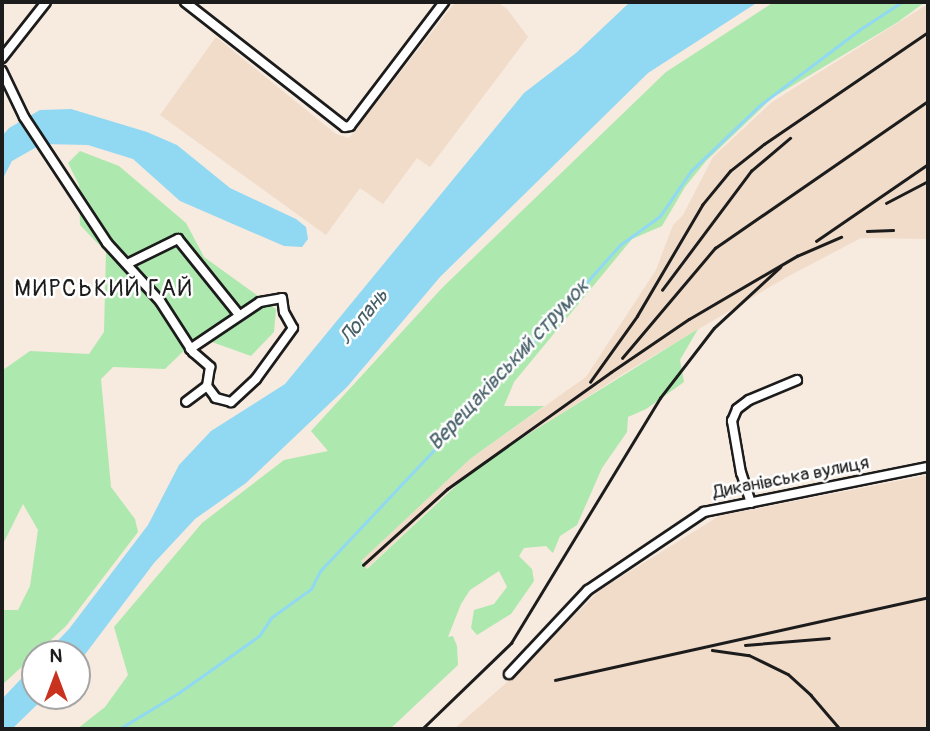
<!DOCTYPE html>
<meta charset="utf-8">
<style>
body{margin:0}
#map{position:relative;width:930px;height:731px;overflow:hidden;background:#f7eadf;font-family:Pangolin,sans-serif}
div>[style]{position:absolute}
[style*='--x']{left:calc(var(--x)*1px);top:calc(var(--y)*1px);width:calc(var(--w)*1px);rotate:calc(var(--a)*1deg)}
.built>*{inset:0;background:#f1dbc9}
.green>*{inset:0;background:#ade8ae}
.water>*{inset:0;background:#91d9f3}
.stream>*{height:2.5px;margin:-1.25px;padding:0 1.25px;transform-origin:1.25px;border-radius:1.25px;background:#91d9f3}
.roads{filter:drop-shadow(2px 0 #1c1c1c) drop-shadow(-2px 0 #1c1c1c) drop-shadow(0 2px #1c1c1c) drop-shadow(0 -2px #1c1c1c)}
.street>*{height:8px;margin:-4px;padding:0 4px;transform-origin:4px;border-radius:4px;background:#fff}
.rail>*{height:2.5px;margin:-1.25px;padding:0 1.25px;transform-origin:1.25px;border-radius:1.25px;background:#1c1c1c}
span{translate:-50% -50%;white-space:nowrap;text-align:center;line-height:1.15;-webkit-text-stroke:5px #fff;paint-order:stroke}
.street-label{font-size:19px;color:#1c1c1c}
.water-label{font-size:21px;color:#455e67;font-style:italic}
.quarter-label{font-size:23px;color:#1c1c1c;letter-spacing:2px}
.frame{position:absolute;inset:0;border:4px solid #1c1c1c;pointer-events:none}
.north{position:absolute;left:21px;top:640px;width:70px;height:70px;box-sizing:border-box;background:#fff;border:2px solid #a4a4a4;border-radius:50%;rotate:0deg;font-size:19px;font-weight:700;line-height:28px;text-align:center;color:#1c1c1c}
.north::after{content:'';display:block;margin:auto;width:24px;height:32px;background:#c8321e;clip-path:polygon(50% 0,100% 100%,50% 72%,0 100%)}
</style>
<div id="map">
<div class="built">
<div style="clip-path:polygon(460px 2px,497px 2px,507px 9px,528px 37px,430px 167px,417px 158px,383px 204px,360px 188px,326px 235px,160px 115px,216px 37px,336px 134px,349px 138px,453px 5px)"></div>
<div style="clip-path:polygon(928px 4px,928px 239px,861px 238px,785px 278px,626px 372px,468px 473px,366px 569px,361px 561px,470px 459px,586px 377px,656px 270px,673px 225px,683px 215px,713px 157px,772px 102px)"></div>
<div style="clip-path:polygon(928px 475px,928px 729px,454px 729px,514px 676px,600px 590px,719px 516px)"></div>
</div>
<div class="green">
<div style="clip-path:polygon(774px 2px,925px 2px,898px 22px,772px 98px,706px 161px,685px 187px,662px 226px,632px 239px,514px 382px,504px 406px,544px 406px,470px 459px,361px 561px,367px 569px,477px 466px,698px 329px,680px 360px,684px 382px,646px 409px,628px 417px,627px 432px,602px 468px,577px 525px,560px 536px,553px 553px,546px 546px,524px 548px,519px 556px,532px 569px,534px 581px,511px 614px,477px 635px,471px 628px,474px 610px,494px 604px,507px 587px,499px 571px,470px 590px,461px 604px,448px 637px,453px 636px,457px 646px,458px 665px,390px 729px,77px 729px,105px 707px,128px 675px,114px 627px,202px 523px,284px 460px,328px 451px,311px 431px,442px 288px,666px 72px)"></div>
<div style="clip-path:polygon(80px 151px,119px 166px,186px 223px,204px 257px,276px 309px,274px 332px,251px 356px,198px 337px,165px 369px,113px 367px,101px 379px,111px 487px,135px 519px,138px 532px,66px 626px,2px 685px,2px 610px,18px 610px,30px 586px,38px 530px,23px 504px,2px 546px,3px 370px,30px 351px,89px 354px,104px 332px,106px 252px,80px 225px,79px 185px,68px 163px)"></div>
</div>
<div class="water">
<div style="clip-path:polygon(630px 2px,758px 2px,648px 73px,440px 277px,347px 387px,246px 483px,195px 519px,154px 563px,77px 665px,77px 654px,45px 654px,69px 629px,148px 525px,179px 465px,211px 431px,285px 384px,524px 93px,576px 53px)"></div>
<div style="clip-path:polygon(71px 109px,147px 132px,177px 145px,230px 188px,296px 219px,306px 227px,308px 239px,302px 247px,284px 246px,180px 201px,133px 159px,88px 145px,42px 144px,12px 161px,2px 180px,2px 136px,9px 128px,40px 110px)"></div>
<div style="clip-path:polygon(35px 664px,35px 696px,46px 696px,12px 729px,2px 729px,2px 699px)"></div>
</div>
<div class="stream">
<div style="--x:119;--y:729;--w:68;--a:-31.1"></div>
<div style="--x:177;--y:694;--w:100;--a:-35.3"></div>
<div style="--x:259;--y:636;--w:23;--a:-56"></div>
<div style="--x:272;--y:617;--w:48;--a:-35.7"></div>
<div style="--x:311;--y:589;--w:20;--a:-63"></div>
<div style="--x:320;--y:571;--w:258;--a:-46.7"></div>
<div style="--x:497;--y:383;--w:185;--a:-48.3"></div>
<div style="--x:620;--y:245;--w:49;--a:-35.9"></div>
<div style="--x:660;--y:216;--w:55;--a:-55.4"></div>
<div style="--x:691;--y:171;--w:94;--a:-43.7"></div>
<div style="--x:759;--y:106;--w:126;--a:-37.2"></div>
<div style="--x:859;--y:30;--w:51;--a:-33.1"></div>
</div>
<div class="roads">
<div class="street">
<div style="--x:185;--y:2;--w:203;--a:38"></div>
<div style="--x:345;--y:127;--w:5;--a:-11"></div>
<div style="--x:350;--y:126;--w:156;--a:-52.8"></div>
<div style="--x:2;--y:58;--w:71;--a:-51.8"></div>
<div style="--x:2;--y:71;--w:51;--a:64.4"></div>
<div style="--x:24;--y:117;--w:151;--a:56.6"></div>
<div style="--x:107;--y:243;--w:79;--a:47.6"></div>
<div style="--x:160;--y:301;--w:61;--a:57.1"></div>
<div style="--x:193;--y:352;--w:23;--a:41"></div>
<div style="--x:210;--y:367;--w:19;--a:99"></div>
<div style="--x:207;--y:386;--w:26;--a:143"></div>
<div style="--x:127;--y:264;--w:57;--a:-26.1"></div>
<div style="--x:178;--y:239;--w:97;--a:51.2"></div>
<div style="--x:190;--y:349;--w:84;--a:-33.9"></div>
<div style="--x:260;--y:302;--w:22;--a:-10"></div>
<div style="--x:282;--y:298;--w:14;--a:82"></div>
<div style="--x:284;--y:312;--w:18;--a:61"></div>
<div style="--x:293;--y:328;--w:63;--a:126"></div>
<div style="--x:256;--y:379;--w:34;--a:137"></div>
<div style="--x:231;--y:402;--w:16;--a:-165"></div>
<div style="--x:216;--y:398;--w:15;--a:-127"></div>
<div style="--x:751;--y:503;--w:32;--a:-108"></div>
<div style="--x:741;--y:473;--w:53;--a:-99.8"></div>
<div style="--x:732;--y:421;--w:13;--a:-67"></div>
<div style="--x:737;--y:409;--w:15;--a:-37"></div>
<div style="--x:749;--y:400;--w:52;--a:-22.6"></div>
<div style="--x:509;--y:674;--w:115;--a:-46.8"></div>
<div style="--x:588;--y:590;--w:140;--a:-33.9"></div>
<div style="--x:704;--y:512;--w:228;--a:-11.4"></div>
</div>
</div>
<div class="rail">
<div style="--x:886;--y:203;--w:47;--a:-27.6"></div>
<div style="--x:867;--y:231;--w:26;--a:-2"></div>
<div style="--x:816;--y:241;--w:136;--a:-34.5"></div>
<div style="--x:662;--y:290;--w:149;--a:-53.2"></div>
<div style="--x:751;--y:171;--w:51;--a:-40.2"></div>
<div style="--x:622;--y:358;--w:144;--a:-49.8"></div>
<div style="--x:715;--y:248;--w:259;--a:-34.6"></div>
<div style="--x:590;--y:382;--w:81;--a:-54.5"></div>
<div style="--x:637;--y:316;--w:129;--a:-59.6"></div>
<div style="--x:702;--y:205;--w:44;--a:-50.5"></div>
<div style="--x:730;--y:171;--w:43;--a:-38.5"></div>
<div style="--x:764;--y:144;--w:199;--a:-34.3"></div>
<div style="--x:363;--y:565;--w:113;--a:-42.1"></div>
<div style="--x:447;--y:489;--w:201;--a:-35.5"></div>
<div style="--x:611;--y:372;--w:94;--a:-34.2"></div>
<div style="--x:689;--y:319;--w:125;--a:-30.3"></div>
<div style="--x:797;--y:256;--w:48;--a:-23.4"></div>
<div style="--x:745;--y:645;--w:84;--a:-4.8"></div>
<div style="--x:712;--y:650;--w:37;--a:8"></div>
<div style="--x:749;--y:655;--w:43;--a:26"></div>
<div style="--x:788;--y:674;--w:31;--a:42"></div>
<div style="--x:811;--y:695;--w:45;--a:49.5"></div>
<div style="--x:555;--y:680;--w:382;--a:-12.5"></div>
<div style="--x:422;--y:729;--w:124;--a:-44"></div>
<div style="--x:511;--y:643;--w:287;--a:-58.7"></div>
<div style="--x:660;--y:398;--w:88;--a:-52.4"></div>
<div style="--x:714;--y:328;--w:90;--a:-42.7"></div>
</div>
<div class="street-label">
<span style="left:791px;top:478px;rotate:-11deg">Диканівська вулиця</span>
</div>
<div class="water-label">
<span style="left:364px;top:317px;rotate:-51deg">Лопань</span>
<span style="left:509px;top:365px;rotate:-47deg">Верещаківський струмок</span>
</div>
<div class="quarter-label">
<span style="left:104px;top:289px">МИРСЬКИЙ ГАЙ</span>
</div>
<div class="frame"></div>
<div class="north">N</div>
</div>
